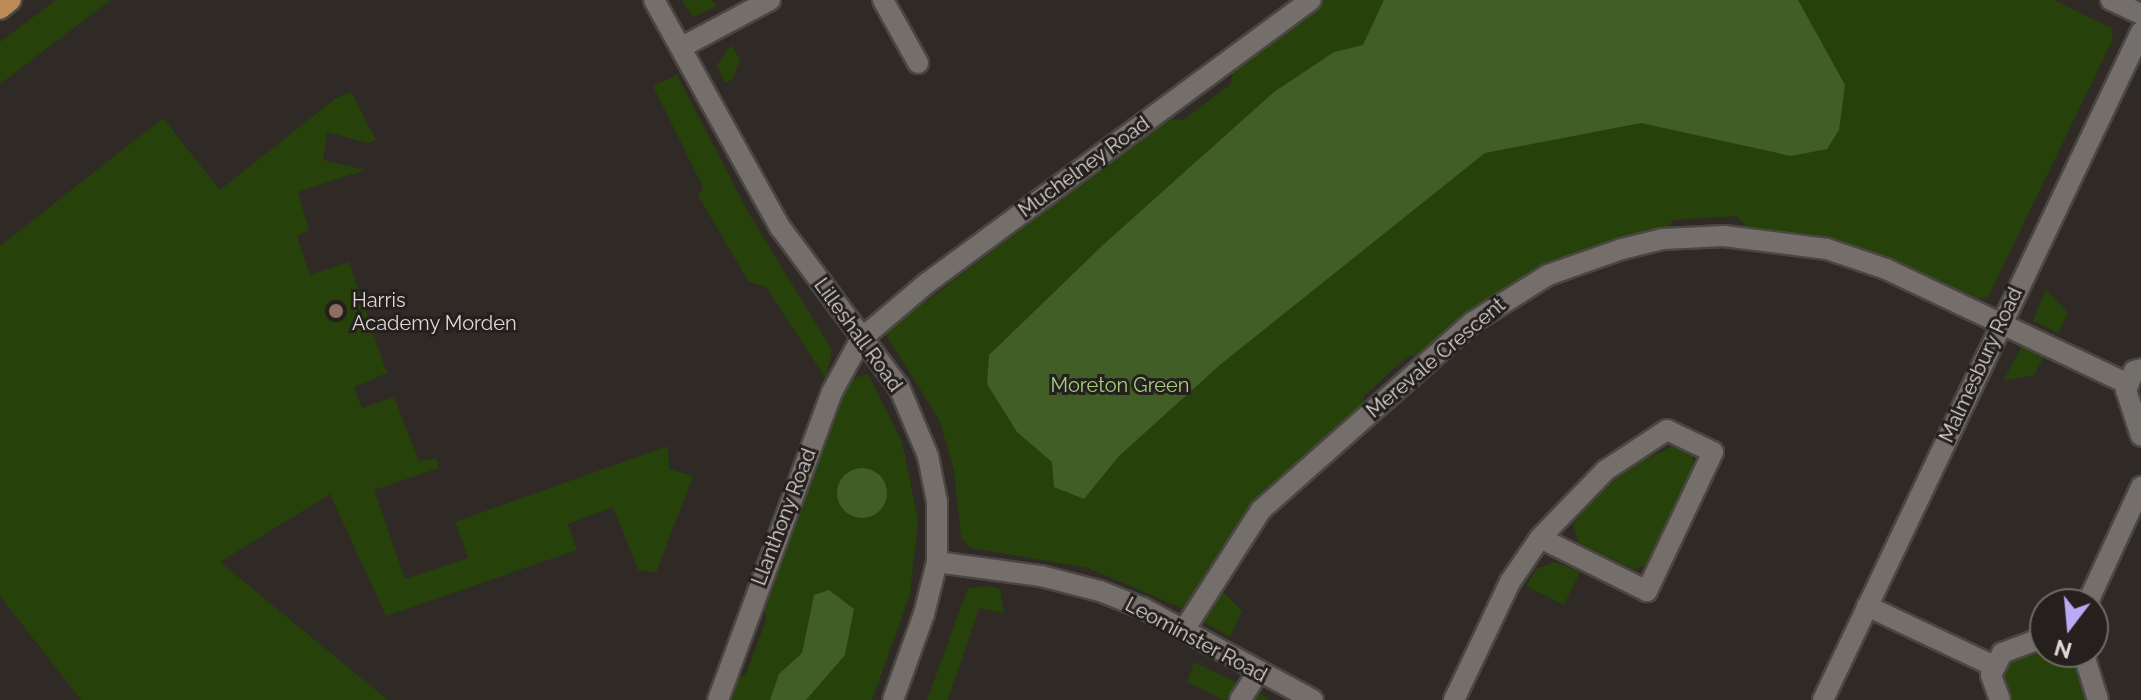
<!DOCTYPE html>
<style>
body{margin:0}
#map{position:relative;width:2141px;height:700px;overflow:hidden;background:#2f2a26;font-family:Raleway,sans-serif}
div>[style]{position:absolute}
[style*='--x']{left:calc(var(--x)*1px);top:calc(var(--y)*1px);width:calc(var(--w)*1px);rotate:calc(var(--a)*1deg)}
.green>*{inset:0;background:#26410a}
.forest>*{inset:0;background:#415e27}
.round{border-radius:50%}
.roads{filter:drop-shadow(2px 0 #4a4643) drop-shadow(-2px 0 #4a4643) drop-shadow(0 2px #4a4643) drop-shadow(0 -2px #4a4643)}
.minor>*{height:20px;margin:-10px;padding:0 10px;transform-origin:10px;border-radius:10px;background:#746f6a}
.tertiary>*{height:20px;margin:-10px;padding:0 10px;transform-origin:10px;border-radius:10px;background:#746f6a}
.primary>*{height:20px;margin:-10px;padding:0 10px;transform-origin:10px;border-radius:10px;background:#bb8b57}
.dots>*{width:22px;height:22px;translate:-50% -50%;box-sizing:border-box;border:4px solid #25201d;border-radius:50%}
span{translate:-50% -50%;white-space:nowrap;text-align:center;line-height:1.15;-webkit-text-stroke:6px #25201d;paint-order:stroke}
.street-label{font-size:20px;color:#dcd9d7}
.poi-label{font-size:20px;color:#dcd9d7}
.left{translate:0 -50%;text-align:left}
.park-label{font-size:20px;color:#a2d07e}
.north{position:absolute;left:2029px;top:588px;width:80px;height:80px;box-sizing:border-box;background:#25201d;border:2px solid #6e6a67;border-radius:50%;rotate:196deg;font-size:22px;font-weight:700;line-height:32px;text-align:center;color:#dcd9d7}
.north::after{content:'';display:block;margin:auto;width:28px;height:36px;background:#baaaf6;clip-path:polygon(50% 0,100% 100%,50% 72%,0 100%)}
</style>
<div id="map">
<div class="green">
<div style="clip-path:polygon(56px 0,111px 0,0 84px,0 42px)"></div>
<div style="clip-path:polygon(682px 0,712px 0,717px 6px,693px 17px)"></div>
<div style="clip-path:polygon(1325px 0,2054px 0,2111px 28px,2113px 39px,1988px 297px,1975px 299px,1878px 254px,1826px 238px,1747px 227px,1737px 216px,1674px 220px,1664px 231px,1628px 239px,1424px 356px,1408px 356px,1364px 396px,1363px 410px,1254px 508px,1184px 609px,1088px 568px,971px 548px,961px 538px,954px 470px,939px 419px,886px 335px,889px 329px,1168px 119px,1183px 120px,1231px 84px,1233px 69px)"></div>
<div style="clip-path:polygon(731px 45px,740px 59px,733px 79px,725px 83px,717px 65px)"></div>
<div style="clip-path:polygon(677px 75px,747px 210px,832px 350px,826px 379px,766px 287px,749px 282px,698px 196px,703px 187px,653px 86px)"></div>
<div style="clip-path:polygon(351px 92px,376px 140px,368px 143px,327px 132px,323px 160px,365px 170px,298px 192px,309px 230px,297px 236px,310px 275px,349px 262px,387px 373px,354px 387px,362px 408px,394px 397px,419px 461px,436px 458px,439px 468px,374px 490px,405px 579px,468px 558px,455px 522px,668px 446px,669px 469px,693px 476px,656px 573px,638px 570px,613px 507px,568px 524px,577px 550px,386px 616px,330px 494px,220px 562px,388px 700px,81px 700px,0 596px,0 246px,163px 118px,220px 190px,336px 98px)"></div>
<div style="clip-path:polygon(2046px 289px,2068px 313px,2058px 333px,2033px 321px)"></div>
<div style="clip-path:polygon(2023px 344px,2045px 355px,2034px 375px,2003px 381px)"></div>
<div style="clip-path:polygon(868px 374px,902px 442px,918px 520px,910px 594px,872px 700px,726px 700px,733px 679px,746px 674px,767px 617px,761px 603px,834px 409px,850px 379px)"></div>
<div style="clip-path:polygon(1677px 444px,1692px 453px,1694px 466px,1648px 564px,1633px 569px,1579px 543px,1573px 524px,1593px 499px,1633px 465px)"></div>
<div style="clip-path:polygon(1555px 562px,1580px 572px,1564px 605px,1526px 586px,1536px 569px)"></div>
<div style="clip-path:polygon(989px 586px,1000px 589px,1004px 613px,979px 608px,948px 700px,927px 700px,968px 588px)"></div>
<div style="clip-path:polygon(1222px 591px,1242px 611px,1230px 637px,1204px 622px)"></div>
<div style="clip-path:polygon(2045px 645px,2045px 652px,2077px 652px,2088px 700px,2007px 700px,1999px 675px,2008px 658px)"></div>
<div style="clip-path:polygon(1194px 662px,1264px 696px,1269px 700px,1223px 700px,1187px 682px)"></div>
</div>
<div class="forest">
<div style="clip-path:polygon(1384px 0,1798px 0,1845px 85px,1839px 130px,1827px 149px,1791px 156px,1641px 123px,1485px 153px,1221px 364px,1119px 456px,1084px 499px,1054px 487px,1052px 462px,1017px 432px,987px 384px,989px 355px,1104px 244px,1274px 92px,1334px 52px,1363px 45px)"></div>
<div class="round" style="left:837px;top:468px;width:50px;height:50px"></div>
<div style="clip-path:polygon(829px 590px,854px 609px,845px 655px,806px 700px,770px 700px,779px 674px,802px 653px,814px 595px)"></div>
</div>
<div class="roads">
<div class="minor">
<div style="--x:883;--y:0;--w:72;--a:60.9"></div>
<div style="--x:682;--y:47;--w:100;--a:-28.1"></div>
<div style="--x:2141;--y:369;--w:7;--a:164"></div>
<div style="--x:2134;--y:371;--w:21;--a:113"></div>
<div style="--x:2126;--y:390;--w:48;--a:71.9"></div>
<div style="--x:1667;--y:430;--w:51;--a:25.6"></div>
<div style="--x:1713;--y:452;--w:154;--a:115.4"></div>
<div style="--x:1647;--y:591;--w:119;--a:-153.6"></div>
<div style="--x:1540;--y:538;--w:95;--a:-45.9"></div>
<div style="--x:1606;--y:470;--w:73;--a:-33.3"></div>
<div style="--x:937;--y:562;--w:105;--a:7.7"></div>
<div style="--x:1041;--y:576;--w:61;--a:14.3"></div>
<div style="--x:1100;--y:591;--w:46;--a:21.6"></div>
<div style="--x:1143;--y:608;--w:193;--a:28.4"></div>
<div style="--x:2087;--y:604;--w:129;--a:-65.2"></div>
<div style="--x:1867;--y:606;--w:140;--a:25.3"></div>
<div style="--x:1184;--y:630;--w:143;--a:-57.3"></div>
<div style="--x:1261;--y:510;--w:283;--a:-41.6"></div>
<div style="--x:1473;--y:322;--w:89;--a:-32.1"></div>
<div style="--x:1548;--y:275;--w:78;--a:-19.4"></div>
<div style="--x:1622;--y:249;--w:42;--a:-13.7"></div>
<div style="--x:1663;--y:239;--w:61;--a:-2.8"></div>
<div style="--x:1724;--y:236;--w:104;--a:7.2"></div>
<div style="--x:1827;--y:249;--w:62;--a:18.7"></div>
<div style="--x:1886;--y:269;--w:266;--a:25.4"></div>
<div style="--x:2083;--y:652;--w:50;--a:72.6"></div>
<div style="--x:718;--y:700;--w:328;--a:-69.7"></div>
<div style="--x:832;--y:392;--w:60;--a:-61.3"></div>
<div style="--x:861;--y:339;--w:87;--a:-40.3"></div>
<div style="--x:927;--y:283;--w:477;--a:-36.4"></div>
<div style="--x:1240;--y:700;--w:31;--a:-57"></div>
<div style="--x:1454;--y:700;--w:131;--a:-64.6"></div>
<div style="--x:1510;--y:582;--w:53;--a:-55.7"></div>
<div style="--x:1823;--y:700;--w:740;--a:-64.54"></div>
<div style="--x:2000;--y:700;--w:27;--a:-110"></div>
<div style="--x:1991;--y:675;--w:25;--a:-63"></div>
<div style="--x:2002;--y:653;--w:46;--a:-20.4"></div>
</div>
<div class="tertiary">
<div style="--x:654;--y:0;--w:260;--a:61"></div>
<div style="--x:780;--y:227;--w:199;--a:53.4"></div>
<div style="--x:899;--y:387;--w:75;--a:67.2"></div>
<div style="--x:928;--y:456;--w:47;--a:78.9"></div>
<div style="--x:937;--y:502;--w:60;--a:90"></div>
<div style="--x:937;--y:562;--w:54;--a:104"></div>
<div style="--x:924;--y:614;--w:91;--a:109.8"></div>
<div style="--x:2111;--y:0;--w:33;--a:25"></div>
</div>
<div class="primary">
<div style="--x:0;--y:9;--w:14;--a:-39"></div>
</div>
</div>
<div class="dots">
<div style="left:336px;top:311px;background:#8d6e63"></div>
</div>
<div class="street-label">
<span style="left:1084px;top:167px;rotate:-36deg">Muchelney Road</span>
<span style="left:858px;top:335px;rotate:54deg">Lilleshall Road</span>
<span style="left:1436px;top:358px;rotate:-40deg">Merevale Crescent</span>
<span style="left:1981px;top:365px;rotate:-65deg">Malmesbury Road</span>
<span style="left:784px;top:517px;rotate:-69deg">Llanthony Road</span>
<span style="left:1196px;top:640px;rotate:28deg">Leominster Road</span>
</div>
<div class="poi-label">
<span class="left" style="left:352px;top:312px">Harris<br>Academy Morden</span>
</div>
<div class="park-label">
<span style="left:1120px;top:385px">Moreton Green</span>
</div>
<div class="north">N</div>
</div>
